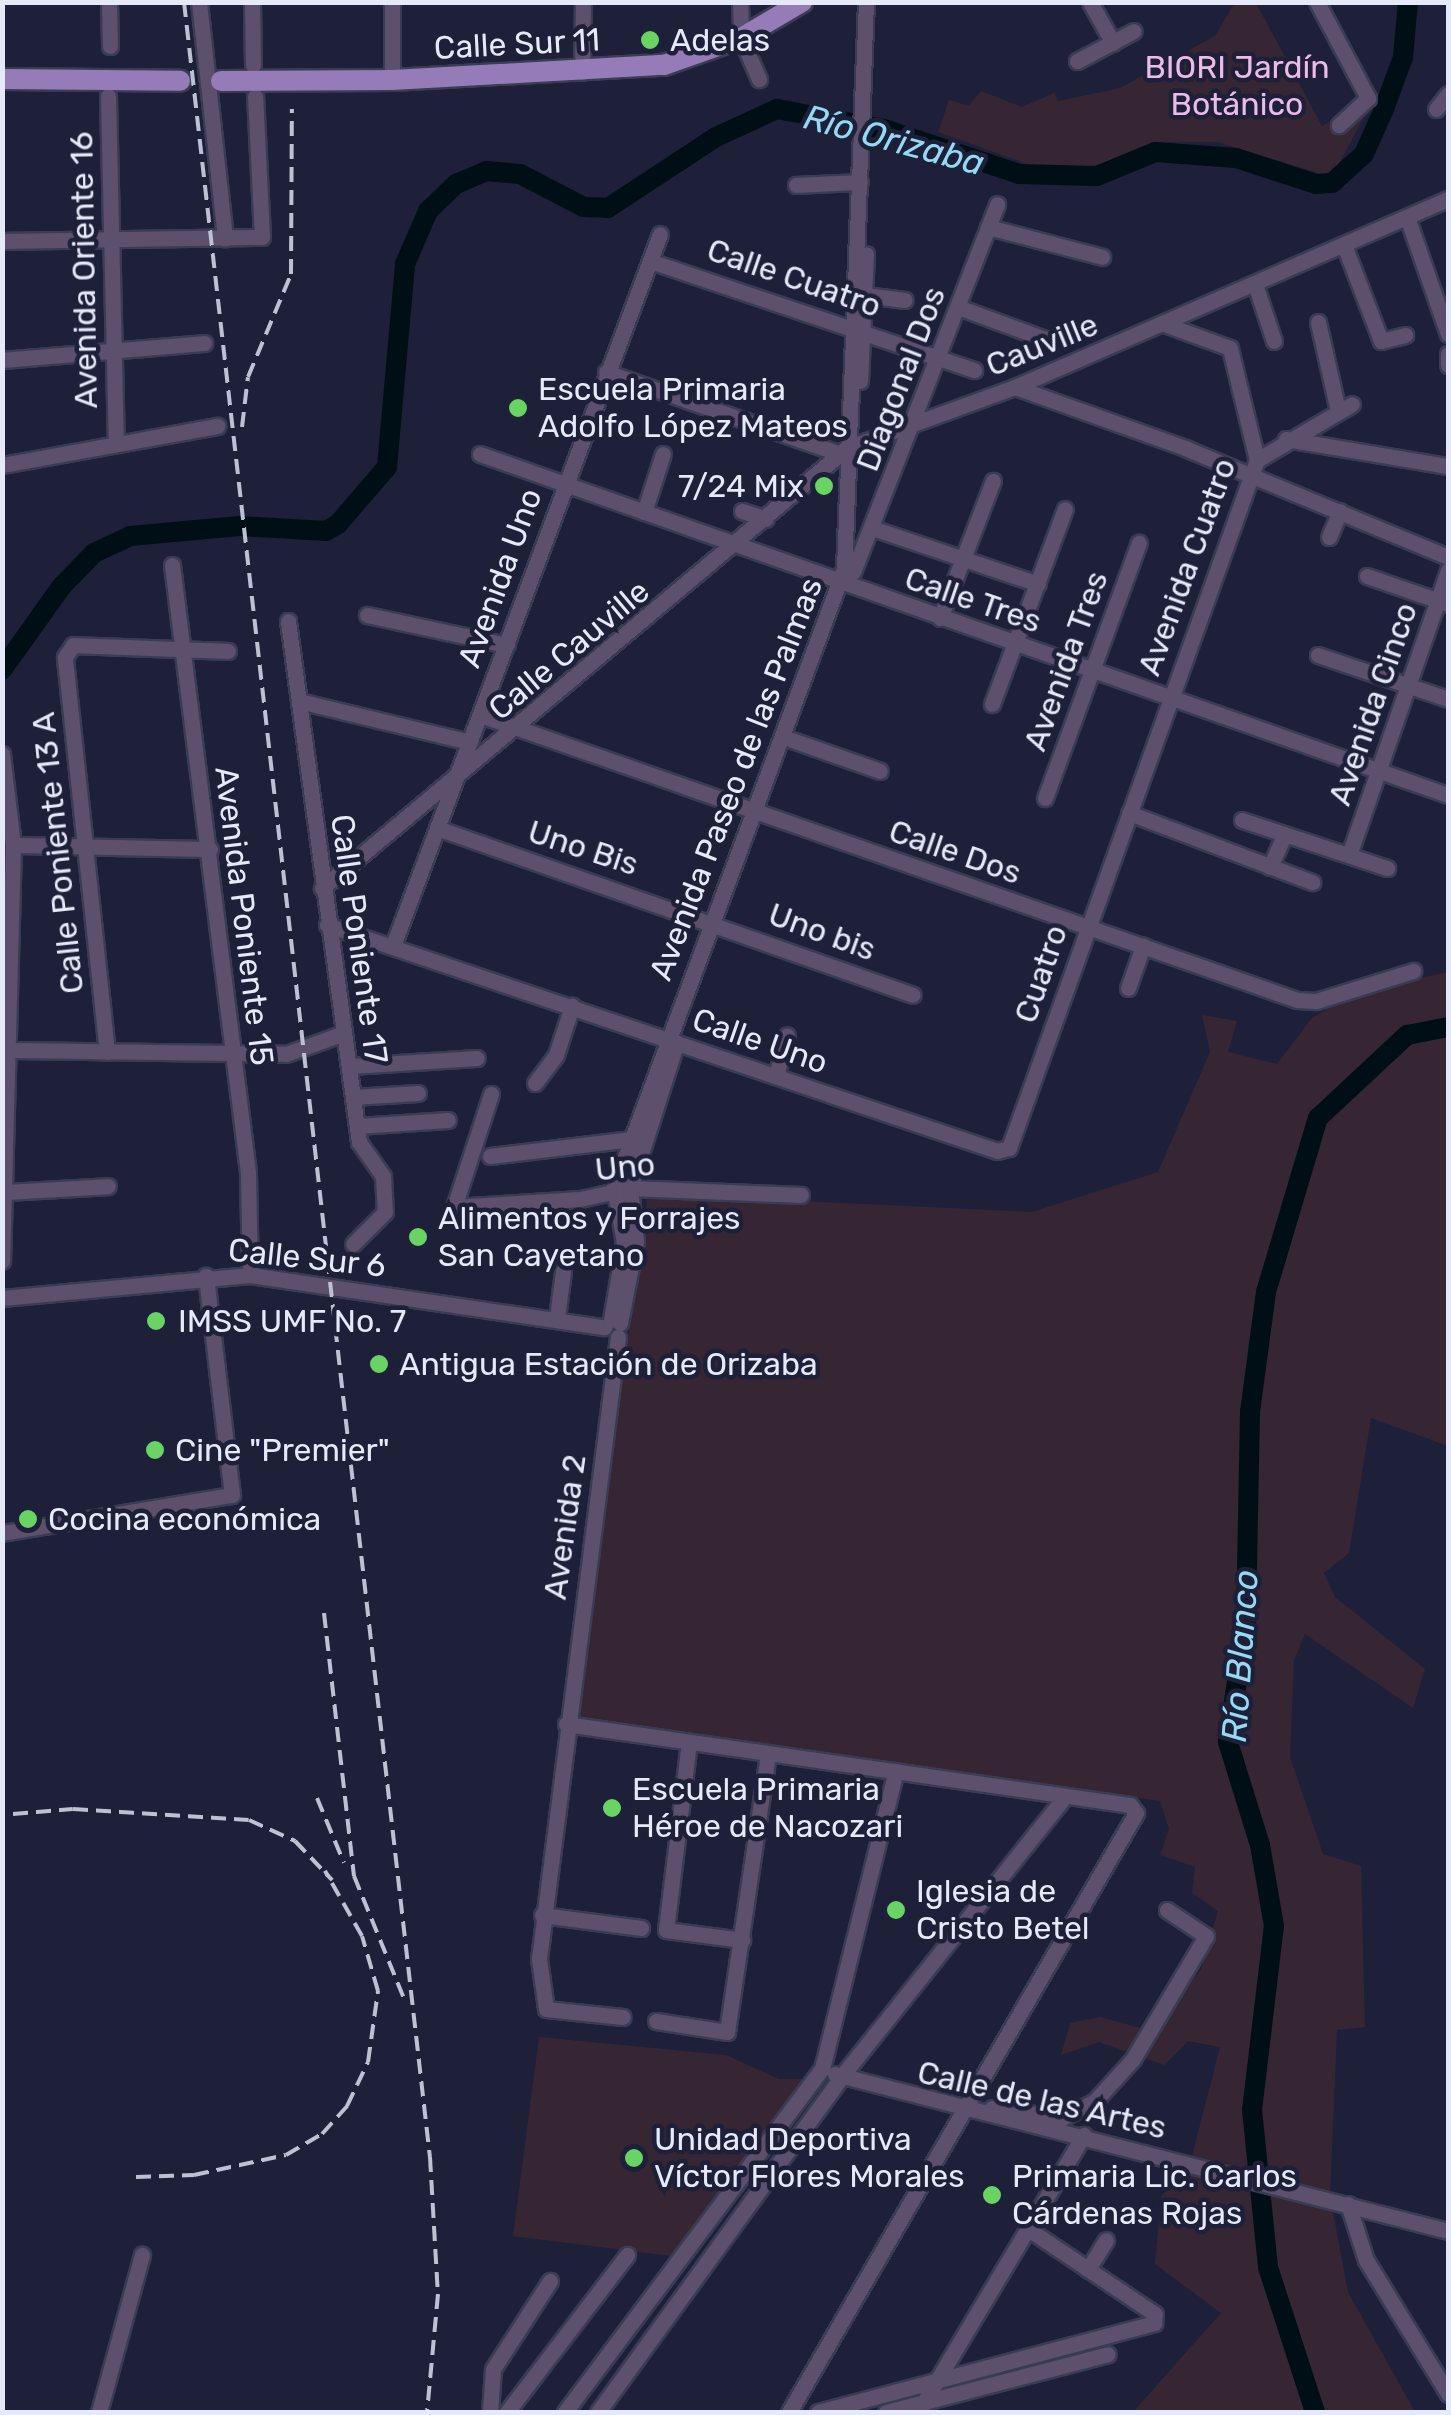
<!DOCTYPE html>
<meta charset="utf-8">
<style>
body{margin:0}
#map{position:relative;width:1451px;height:2415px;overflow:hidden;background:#1d2038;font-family:Rubik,sans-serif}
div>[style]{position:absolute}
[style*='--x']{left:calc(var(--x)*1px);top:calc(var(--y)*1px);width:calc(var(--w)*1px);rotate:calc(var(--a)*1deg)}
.green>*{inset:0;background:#362634}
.river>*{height:20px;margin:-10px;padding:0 10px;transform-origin:10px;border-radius:10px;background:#000f16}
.roads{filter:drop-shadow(2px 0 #393c53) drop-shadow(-2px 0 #393c53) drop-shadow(0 2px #393c53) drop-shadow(0 -2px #393c53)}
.minor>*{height:15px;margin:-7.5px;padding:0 7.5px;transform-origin:7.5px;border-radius:7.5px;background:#5c506d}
.major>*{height:20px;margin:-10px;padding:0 10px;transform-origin:10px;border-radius:10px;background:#957cb8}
.rail>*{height:4px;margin-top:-2px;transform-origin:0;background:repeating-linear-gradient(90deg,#bdc1d3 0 15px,transparent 0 23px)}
.dots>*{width:28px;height:28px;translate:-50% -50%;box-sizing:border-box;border:5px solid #1d2038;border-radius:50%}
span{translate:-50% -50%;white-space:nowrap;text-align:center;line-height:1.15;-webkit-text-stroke:9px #1d2038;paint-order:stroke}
.poi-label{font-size:32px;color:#e5e9f9}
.left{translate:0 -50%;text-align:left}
.right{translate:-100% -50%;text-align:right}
.street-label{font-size:32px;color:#e5e9f9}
.park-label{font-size:32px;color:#ecbbe6}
.water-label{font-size:35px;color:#94daf4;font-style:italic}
.frame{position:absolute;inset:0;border:5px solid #e5e9f9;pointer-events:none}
</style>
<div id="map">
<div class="green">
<div style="clip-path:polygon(1235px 2px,1256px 3px,1322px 126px,1358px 105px,1365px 115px,1335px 171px,1322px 174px,1217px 142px,1157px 142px,1101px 168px,1038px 168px,938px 132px,949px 100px,969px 106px,981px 91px,1022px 107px,1054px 93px,1058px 101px,1120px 88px,1215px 36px)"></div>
<div style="clip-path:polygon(1448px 972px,1448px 1446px,1371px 1418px,1349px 1553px,1324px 1573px,1335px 1597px,1425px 1669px,1413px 1708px,1305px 1634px,1294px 1660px,1290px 1757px,1323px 1854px,1361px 1866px,1365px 2027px,1337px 2030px,1330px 2196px,1348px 2292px,1415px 2412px,1133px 2412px,1221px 2313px,1155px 2264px,1161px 2196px,1190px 2164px,1220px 2047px,1188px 2041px,1164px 2065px,1099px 2042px,1061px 2055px,1070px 2023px,1100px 2017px,1155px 2032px,1201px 1969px,1218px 1911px,1192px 1893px,1195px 1867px,1160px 1855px,1169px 1829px,1160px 1801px,574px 1717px,648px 1194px,1032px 1212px,1158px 1172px,1210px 1052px,1202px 1015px,1237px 1021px,1228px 1052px,1277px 1064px,1312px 1018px,1354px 993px)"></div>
<div style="clip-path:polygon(539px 2037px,726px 2055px,779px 2079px,805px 2079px,671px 2256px,513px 2236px)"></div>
</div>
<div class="river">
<div style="--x:2;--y:670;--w:103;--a:-54.5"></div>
<div style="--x:62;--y:586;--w:46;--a:-45.9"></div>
<div style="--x:94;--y:553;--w:40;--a:-25"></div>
<div style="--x:130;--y:536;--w:110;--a:-5.2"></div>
<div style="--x:240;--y:526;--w:86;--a:3.3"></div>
<div style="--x:326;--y:531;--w:14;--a:-30"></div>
<div style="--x:338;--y:524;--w:75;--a:-49.3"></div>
<div style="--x:387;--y:467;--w:204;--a:-84.9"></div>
<div style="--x:405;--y:264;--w:58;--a:-66.5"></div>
<div style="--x:428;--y:211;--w:39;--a:-44"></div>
<div style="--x:456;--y:184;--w:33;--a:-23"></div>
<div style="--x:486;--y:171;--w:34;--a:5"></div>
<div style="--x:520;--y:174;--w:72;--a:27.3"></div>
<div style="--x:584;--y:207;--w:24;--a:2"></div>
<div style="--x:608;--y:208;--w:129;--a:-33.3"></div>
<div style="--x:716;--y:137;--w:67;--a:-24.7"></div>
<div style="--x:777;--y:109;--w:109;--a:10.6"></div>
<div style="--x:884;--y:129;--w:142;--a:18.4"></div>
<div style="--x:1019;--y:174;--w:78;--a:1.5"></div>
<div style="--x:1097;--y:176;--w:63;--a:-22.5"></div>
<div style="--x:1155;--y:152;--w:81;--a:4.2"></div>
<div style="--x:1236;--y:158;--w:84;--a:18"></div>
<div style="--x:1316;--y:184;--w:16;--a:-4"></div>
<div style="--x:1332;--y:183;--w:43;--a:-42.2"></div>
<div style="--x:1364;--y:154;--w:49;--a:-66"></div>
<div style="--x:1384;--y:109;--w:55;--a:-69.9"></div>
<div style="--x:1403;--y:57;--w:55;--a:-84.8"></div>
<div style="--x:1315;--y:2412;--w:152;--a:-108"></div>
<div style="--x:1268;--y:2267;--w:158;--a:-95.8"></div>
<div style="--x:1252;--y:2110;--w:185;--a:-83.2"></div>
<div style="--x:1274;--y:1926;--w:82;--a:-99.8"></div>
<div style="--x:1260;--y:1845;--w:108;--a:-107.3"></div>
<div style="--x:1228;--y:1742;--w:123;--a:-81.6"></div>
<div style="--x:1246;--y:1620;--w:208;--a:-88.9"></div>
<div style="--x:1250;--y:1412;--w:121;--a:-82.4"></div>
<div style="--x:1266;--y:1292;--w:182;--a:-73.4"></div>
<div style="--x:1318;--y:1118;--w:122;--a:-43"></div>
<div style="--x:1407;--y:1035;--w:42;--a:-11"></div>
</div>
<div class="roads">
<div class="minor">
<div style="--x:109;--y:2;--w:44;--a:88.7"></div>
<div style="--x:199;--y:2;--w:238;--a:83.7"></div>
<div style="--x:252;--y:2;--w:63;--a:89.1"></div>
<div style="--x:740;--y:2;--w:36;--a:88"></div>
<div style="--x:741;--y:38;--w:45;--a:66.3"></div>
<div style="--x:1090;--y:2;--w:47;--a:60.7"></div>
<div style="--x:1317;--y:2;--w:109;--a:62"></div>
<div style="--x:1368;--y:98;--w:40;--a:137"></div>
<div style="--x:1077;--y:61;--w:64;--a:-27.8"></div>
<div style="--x:582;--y:72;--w:70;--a:-89.2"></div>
<div style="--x:392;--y:80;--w:78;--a:-90"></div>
<div style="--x:108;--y:96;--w:346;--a:88.7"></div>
<div style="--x:1436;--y:109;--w:19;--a:-51"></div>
<div style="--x:796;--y:185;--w:64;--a:-2.7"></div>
<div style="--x:1407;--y:217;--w:124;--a:70.7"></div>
<div style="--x:988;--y:227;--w:118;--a:14.7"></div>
<div style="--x:2;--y:241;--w:260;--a:-0.9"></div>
<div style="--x:262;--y:237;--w:141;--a:-92.8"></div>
<div style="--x:1344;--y:245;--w:103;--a:68.9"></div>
<div style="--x:1381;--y:341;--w:25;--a:-14"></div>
<div style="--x:653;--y:262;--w:339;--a:18.6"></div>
<div style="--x:1255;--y:284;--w:60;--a:71.6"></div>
<div style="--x:865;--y:295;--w:40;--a:7.1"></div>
<div style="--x:958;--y:307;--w:93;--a:20.2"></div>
<div style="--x:1318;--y:322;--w:91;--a:77.3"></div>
<div style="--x:1448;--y:354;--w:11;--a:90"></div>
<div style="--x:2;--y:360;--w:203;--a:-4.8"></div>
<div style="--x:606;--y:372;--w:248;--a:19.3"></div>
<div style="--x:860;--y:381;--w:127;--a:-87.3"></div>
<div style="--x:1015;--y:387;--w:181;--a:19.7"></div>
<div style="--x:1185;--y:448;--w:285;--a:22.5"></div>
<div style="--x:1286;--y:439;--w:164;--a:9.5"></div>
<div style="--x:480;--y:454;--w:1026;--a:19.41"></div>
<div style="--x:1257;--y:460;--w:110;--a:-30.5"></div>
<div style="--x:2;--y:465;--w:219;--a:-10.3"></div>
<div style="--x:742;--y:511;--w:25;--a:18"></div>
<div style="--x:644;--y:512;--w:61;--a:-71.9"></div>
<div style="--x:872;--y:528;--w:175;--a:18.6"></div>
<div style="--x:1329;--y:537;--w:28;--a:-67"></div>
<div style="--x:172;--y:565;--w:613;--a:82.87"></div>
<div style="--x:248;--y:1173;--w:102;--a:88.9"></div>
<div style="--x:853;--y:572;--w:395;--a:-68.6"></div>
<div style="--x:1367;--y:576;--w:86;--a:19.1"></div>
<div style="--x:367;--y:615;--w:143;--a:12.1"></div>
<div style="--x:940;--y:618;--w:147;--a:-68.9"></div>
<div style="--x:288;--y:621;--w:526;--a:82.24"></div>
<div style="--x:359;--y:1142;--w:42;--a:54.8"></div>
<div style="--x:383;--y:1176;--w:36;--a:87"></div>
<div style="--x:385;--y:1212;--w:45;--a:135"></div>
<div style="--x:1318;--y:655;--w:137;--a:18.7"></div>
<div style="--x:299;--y:701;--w:176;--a:13.5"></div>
<div style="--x:992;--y:704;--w:208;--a:-69.5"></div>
<div style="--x:480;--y:715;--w:865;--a:19.23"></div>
<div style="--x:1297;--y:1000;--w:19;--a:3"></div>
<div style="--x:1316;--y:1001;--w:102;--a:-17.2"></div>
<div style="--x:792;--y:740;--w:93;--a:19.4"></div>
<div style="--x:2;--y:754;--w:92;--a:83.1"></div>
<div style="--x:13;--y:845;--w:416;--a:91.5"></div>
<div style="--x:1045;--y:798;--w:272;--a:-69.8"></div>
<div style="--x:1129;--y:813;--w:196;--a:20.7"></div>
<div style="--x:1242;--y:820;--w:153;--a:18.3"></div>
<div style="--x:437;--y:828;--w:504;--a:19.33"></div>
<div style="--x:13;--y:845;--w:197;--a:1.2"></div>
<div style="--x:1349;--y:855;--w:302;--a:-70.8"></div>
<div style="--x:1270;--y:867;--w:36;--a:-66"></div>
<div style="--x:322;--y:888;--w:685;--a:-39.97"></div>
<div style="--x:847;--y:448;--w:179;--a:-20"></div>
<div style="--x:1015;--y:387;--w:472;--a:-23.5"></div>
<div style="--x:327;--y:925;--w:707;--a:18.64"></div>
<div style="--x:997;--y:1151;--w:12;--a:-14"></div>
<div style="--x:1009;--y:1148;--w:731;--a:-70.18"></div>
<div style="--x:1257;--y:460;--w:115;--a:-103.6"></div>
<div style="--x:1230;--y:348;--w:70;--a:-160"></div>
<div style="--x:394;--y:943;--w:757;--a:-69.44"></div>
<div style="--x:1128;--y:988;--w:45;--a:-70.3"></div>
<div style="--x:12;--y:1050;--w:274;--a:0.8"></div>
<div style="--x:286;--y:1054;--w:62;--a:-19.9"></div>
<div style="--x:107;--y:1052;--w:397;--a:-96.1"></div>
<div style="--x:65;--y:657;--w:14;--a:-56"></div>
<div style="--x:73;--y:645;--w:155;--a:2.2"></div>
<div style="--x:351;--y:1066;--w:126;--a:-3.6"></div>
<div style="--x:776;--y:1076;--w:42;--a:-75"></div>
<div style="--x:535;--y:1083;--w:35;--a:-53"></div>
<div style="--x:556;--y:1055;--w:52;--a:-71.9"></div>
<div style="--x:491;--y:1094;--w:119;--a:108.1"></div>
<div style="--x:454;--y:1207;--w:126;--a:-3.6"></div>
<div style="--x:580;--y:1199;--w:51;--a:-12.4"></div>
<div style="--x:630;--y:1188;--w:171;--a:2.3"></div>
<div style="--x:353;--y:1097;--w:65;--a:-3.5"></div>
<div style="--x:357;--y:1126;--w:91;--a:-3.8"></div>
<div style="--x:490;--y:1156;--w:143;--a:-6.8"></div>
<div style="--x:5;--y:1192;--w:103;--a:-3.3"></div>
<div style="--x:2;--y:1298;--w:249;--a:-5.3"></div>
<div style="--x:250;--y:1275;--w:358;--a:8.4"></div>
<div style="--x:557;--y:1318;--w:47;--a:-82.7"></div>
<div style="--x:611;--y:1320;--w:78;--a:-80.4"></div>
<div style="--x:624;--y:1243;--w:57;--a:-100.1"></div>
<div style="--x:614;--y:1187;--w:659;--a:-69.59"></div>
<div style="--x:844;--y:569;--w:567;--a:-87.78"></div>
<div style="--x:620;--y:1323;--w:84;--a:-79"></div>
<div style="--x:636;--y:1241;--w:53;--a:-96.5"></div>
<div style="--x:630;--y:1188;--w:153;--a:-72.2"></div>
<div style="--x:618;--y:1337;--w:627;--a:97.24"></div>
<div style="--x:539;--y:1959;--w:50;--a:82"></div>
<div style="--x:546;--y:2009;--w:77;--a:5.9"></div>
<div style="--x:2;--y:1533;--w:233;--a:-9.4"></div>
<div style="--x:232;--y:1495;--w:221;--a:-96.8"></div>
<div style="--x:566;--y:1724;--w:570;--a:8.17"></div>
<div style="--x:1130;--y:1805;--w:10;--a:53"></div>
<div style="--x:1136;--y:1813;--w:692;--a:120.08"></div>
<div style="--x:689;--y:1742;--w:189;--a:97"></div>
<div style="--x:666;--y:1930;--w:77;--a:7.5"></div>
<div style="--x:542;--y:1915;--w:100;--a:7.5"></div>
<div style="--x:656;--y:2021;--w:72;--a:8.8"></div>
<div style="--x:727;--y:2032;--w:281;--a:-81.6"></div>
<div style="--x:835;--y:2074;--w:633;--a:14.37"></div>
<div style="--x:992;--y:2108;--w:71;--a:8.1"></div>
<div style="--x:1062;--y:2118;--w:36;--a:-27"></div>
<div style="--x:1094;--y:2102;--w:58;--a:-47.8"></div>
<div style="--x:1133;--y:2059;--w:143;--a:-59.3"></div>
<div style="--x:1206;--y:1936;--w:47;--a:-146.3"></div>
<div style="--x:1348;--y:2204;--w:59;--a:72.2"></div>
<div style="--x:1366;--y:2260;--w:157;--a:58.5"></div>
<div style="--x:1088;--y:2269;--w:34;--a:-58"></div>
<div style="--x:99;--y:2412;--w:163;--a:-74.7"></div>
<div style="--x:490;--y:2412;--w:43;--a:-86"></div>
<div style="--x:493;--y:2369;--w:105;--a:-57.1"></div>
<div style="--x:507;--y:2412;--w:198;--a:-52.6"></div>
<div style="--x:565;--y:2412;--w:429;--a:-53.2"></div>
<div style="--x:822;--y:2069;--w:307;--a:-76.1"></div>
<div style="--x:598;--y:2412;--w:414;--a:-54"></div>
<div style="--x:841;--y:2077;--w:359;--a:-51.4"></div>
<div style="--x:818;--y:2412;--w:348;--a:-14.8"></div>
<div style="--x:1154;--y:2323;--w:9;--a:-84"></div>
<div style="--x:1155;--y:2314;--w:153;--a:-146.2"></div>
<div style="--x:886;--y:2412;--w:229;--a:-14.6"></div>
<div style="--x:918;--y:2412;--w:323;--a:-59.1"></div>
</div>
<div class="major">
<div style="--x:2;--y:79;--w:178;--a:0.6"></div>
<div style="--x:221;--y:81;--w:171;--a:-0.3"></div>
<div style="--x:392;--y:80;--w:272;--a:-3.2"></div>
<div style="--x:664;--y:65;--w:82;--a:-19.3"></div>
<div style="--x:741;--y:38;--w:71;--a:-30.5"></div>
</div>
</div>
<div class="rail">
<div style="--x:184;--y:2;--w:2169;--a:83.49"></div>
<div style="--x:430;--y:2157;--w:137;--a:86.7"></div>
<div style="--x:438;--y:2294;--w:119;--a:95.3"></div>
<div style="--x:242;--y:427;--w:50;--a:-83.2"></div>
<div style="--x:248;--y:377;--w:112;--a:-67.3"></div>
<div style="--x:291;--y:274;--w:165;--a:-89.7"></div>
<div style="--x:324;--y:1613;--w:265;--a:83.5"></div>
<div style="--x:354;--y:1876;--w:135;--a:67.8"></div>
<div style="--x:317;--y:1798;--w:70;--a:67.4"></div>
<div style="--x:13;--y:1814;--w:60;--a:-4.8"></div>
<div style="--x:73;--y:1809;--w:176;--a:3.6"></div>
<div style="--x:249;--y:1820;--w:51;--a:24.5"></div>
<div style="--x:295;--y:1841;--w:54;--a:46.5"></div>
<div style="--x:136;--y:2177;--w:58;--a:-2"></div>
<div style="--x:194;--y:2175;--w:94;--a:-12.3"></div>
<div style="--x:286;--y:2155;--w:42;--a:-30.3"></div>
<div style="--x:322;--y:2134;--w:38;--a:-48"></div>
<div style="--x:347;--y:2106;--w:49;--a:-64.5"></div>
<div style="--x:368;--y:2062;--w:72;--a:-82"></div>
<div style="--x:378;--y:1991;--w:57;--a:-106.2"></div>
<div style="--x:362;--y:1936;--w:75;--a:-119.6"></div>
</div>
<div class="dots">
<div style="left:650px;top:40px;background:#69d464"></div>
<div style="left:518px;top:408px;background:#69d464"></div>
<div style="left:824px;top:486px;background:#69d464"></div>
<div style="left:418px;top:1237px;background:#69d464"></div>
<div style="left:156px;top:1321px;background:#69d464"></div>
<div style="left:379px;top:1364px;background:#69d464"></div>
<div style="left:155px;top:1450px;background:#69d464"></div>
<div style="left:28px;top:1519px;background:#69d464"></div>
<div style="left:612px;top:1808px;background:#69d464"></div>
<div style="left:896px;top:1910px;background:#69d464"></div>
<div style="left:634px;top:2158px;background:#69d464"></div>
<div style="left:992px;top:2195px;background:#69d464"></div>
</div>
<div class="poi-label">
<span class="left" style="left:670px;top:40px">Adelas</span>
<span class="left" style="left:538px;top:408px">Escuela Primaria<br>Adolfo López Mateos</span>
<span class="right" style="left:804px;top:486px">7/24 Mix</span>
<span class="left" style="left:438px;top:1237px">Alimentos y Forrajes<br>San Cayetano</span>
<span class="left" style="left:178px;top:1321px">IMSS UMF No. 7</span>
<span class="left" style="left:399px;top:1364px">Antigua Estación de Orizaba</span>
<span class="left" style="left:175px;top:1450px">Cine "Premier"</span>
<span class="left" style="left:48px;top:1519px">Cocina económica</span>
<span class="left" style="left:632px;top:1808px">Escuela Primaria<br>Héroe de Nacozari</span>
<span class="left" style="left:916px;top:1910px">Iglesia de<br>Cristo Betel</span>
<span class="left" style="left:654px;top:2158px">Unidad Deportiva<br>Víctor Flores Morales</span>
<span class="left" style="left:1012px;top:2195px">Primaria Lic. Carlos<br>Cárdenas Rojas</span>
</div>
<div class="street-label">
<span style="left:517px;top:44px;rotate:-3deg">Calle Sur 11</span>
<span style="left:84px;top:270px;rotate:-91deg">Avenida Oriente 16</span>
<span style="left:794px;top:278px;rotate:19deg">Calle Cuatro</span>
<span style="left:1042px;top:345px;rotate:-22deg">Cauville</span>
<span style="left:901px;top:379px;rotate:-69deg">Diagonal Dos</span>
<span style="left:1187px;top:567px;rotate:-70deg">Avenida Cuatro</span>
<span style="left:500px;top:578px;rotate:-70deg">Avenida Uno</span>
<span style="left:973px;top:600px;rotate:19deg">Calle Tres</span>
<span style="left:569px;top:650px;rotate:-40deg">Calle Cauville</span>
<span style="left:1066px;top:661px;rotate:-70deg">Avenida Tres</span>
<span style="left:1373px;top:704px;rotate:-71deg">Avenida Cinco</span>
<span style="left:736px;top:779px;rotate:-69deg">Avenida Paseo de las Palmas</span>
<span style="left:583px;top:848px;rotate:18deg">Uno Bis</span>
<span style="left:955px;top:852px;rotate:19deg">Calle Dos</span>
<span style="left:58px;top:853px;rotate:-96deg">Calle Poniente 13 A</span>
<span style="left:244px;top:916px;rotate:83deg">Avenida Poniente 15</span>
<span style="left:822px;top:932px;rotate:20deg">Uno bis</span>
<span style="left:359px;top:939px;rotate:82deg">Calle Poniente 17</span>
<span style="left:1041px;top:974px;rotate:-71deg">Cuatro</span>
<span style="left:760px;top:1041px;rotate:19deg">Calle Uno</span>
<span style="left:625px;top:1167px;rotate:-6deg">Uno</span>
<span style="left:307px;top:1258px;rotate:6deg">Calle Sur 6</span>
<span style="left:565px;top:1527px;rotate:-82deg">Avenida 2</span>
<span style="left:1042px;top:2100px;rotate:13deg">Calle de las Artes</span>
</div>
<div class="park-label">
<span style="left:1237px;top:86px">BIORI Jardín<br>Botánico</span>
</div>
<div class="water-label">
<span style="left:894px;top:140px;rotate:15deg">Río Orizaba</span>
<span style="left:1240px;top:1656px;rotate:-86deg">Río Blanco</span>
</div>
<div class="frame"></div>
</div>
